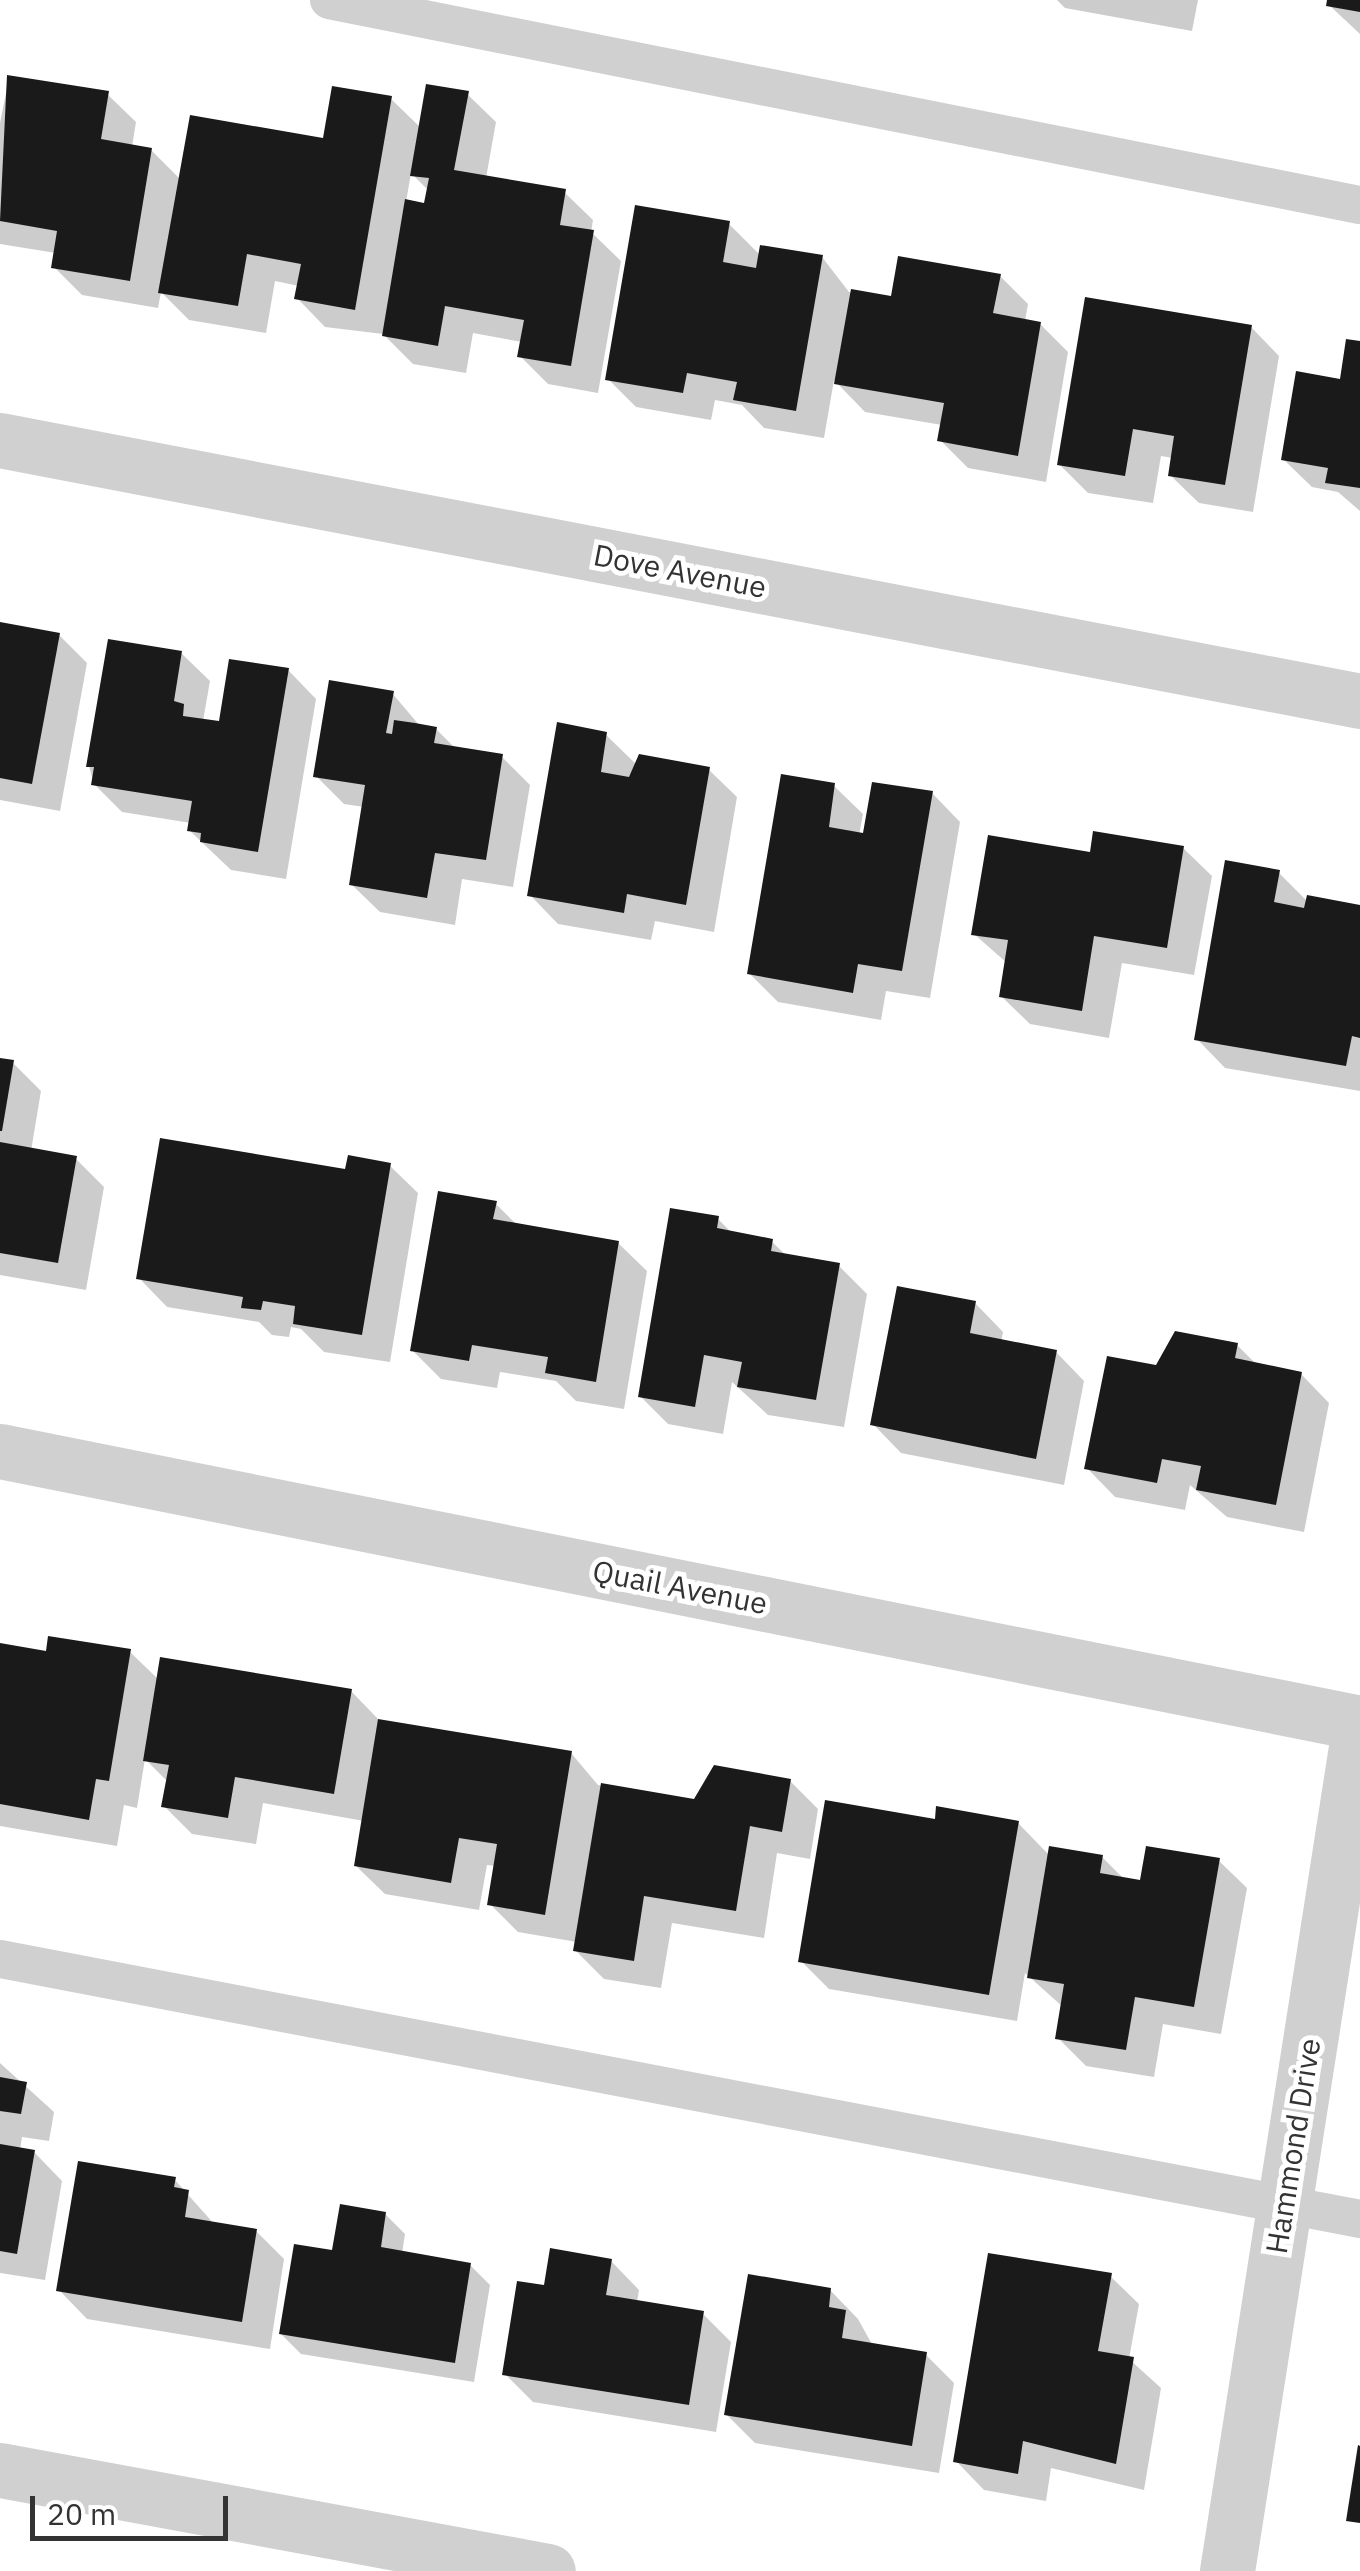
<!DOCTYPE html>
<style>
body{margin:0}
#map{position:relative;width:1360px;height:2571px;overflow:hidden;background:#fff;font-family:"IBM Plex Sans",sans-serif}
div>[style]{position:absolute}
[style*='--x']{left:calc(var(--x)*1px);top:calc(var(--y)*1px);width:calc(var(--w)*1px);rotate:calc(var(--a)*1deg)}
.shadow>*{inset:0;background:#0003}
.building>*{inset:0;background:#1a1a1a}
.service>*{height:38px;margin:-19px;padding:0 19px;transform-origin:19px;border-radius:19px;background:#d0d0d0}
.minor>*{height:55px;margin:-27.5px;padding:0 27.5px;transform-origin:27.5px;border-radius:27.5px;background:#d0d0d0}
span{translate:-50% -50%;white-space:nowrap;text-align:center;line-height:1.15;-webkit-text-stroke:10px #fff;paint-order:stroke}
.street-label{font-size:30px;color:#333}
.scale{position:absolute;left:30px;top:2496px;width:198px;height:45px;box-sizing:border-box;border:5px solid #333;border-top:0;padding-left:12px;font-size:30px;line-height:35px;white-space:nowrap;color:#333;-webkit-text-stroke:8px #fff;paint-order:stroke}
</style>
<div id="map">
<div class="shadow">
<div style="clip-path:polygon(1057px 0,1198px 0,1192px 31px,1065px 8px)"></div>
<div style="clip-path:polygon(1330px 0,1360px 0,1360px 34px,1329px 5px)"></div>
<div style="clip-path:polygon(evenodd,9px 78px,107px 94px,136px 122px,132px 147px,151px 150px,181px 180px,325px 140px,391px 99px,421px 128px,467px 94px,496px 122px,486px 178px,564px 192px,593px 220px,591px 232px,621px 261px,598px 393px,548px 384px,520px 356px,522px 342px,473px 333px,466px 373px,413px 364px,383px 334px,325px 327px,297px 298px,299px 286px,275px 281px,266px 333px,189px 320px,161px 292px,158px 308px,82px 295px,54px 267px,56px 253px,0 244px,0 123px,9px 78px,411px 173px,429px 191px,426px 206px,406px 202px,411px 173px)"></div>
<div style="clip-path:polygon(729px 224px,760px 255px,822px 257px,849px 292px,893px 299px,1000px 276px,1028px 304px,1025px 321px,1040px 324px,1068px 352px,1046px 482px,968px 468px,940px 440px,942px 425px,865px 412px,834px 380px,824px 438px,764px 428px,742px 405px,715px 400px,711px 420px,636px 407px,608px 379px)"></div>
<div style="clip-path:polygon(1251px 327px,1279px 356px,1253px 512px,1199px 503px,1170px 475px,1173px 458px,1161px 456px,1153px 503px,1088px 493px,1059px 464px)"></div>
<div style="clip-path:polygon(1360px 344px,1360px 511px,1338px 492px,1312px 487px,1283px 459px,1342px 382px)"></div>
<div style="clip-path:polygon(0 624px,59px 635px,87px 663px,60px 811px,0 800px)"></div>
<div style="clip-path:polygon(181px 653px,210px 681px,203px 721px,221px 724px,288px 670px,316px 699px,286px 879px,231px 870px,189px 830px,191px 823px,122px 812px,94px 784px,89px 766px)"></div>
<div style="clip-path:polygon(392px 693px,420px 726px,436px 729px,456px 749px,502px 757px,530px 785px,513px 887px,462px 879px,455px 925px,380px 912px,351px 884px,364px 807px,344px 804px,316px 776px)"></div>
<div style="clip-path:polygon(606px 735px,637px 765px,708px 769px,737px 797px,714px 932px,655px 921px,651px 940px,558px 924px,530px 895px)"></div>
<div style="clip-path:polygon(834px 786px,863px 814px,859px 835px,932px 793px,960px 822px,930px 998px,886px 991px,881px 1020px,778px 1002px,750px 974px)"></div>
<div style="clip-path:polygon(1183px 848px,1212px 876px,1194px 975px,1122px 963px,1109px 1038px,1030px 1024px,1001px 996px,1007px 963px,974px 934px,1092px 855px)"></div>
<div style="clip-path:polygon(1278px 872px,1308px 902px,1360px 907px,1360px 1091px,1225px 1068px,1197px 1039px)"></div>
<div style="clip-path:polygon(0 1061px,13px 1063px,41px 1091px,31px 1151px,76px 1159px,104px 1187px,86px 1290px,0 1275px)"></div>
<div style="clip-path:polygon(389px 1165px,418px 1193px,390px 1362px,324px 1352px,301px 1329px,291px 1327px,289px 1337px,272px 1335px,259px 1322px,167px 1307px,139px 1278px,347px 1172px)"></div>
<div style="clip-path:polygon(496px 1204px,518px 1226px,618px 1243px,647px 1271px,624px 1409px,576px 1401px,556px 1381px,500px 1372px,497px 1388px,441px 1379px,413px 1351px)"></div>
<div style="clip-path:polygon(718px 1219px,733px 1234px,772px 1242px,787px 1256px,839px 1266px,867px 1294px,844px 1427px,768px 1415px,732px 1382px,723px 1434px,668px 1424px,640px 1396px)"></div>
<div style="clip-path:polygon(975px 1303px,1003px 1332px,1001px 1342px,1056px 1352px,1084px 1381px,1064px 1485px,901px 1453px,873px 1424px)"></div>
<div style="clip-path:polygon(1237px 1345px,1257px 1365px,1301px 1374px,1329px 1403px,1304px 1532px,1227px 1517px,1190px 1485px,1185px 1510px,1115px 1497px,1087px 1468px,1157px 1368px)"></div>
<div style="clip-path:polygon(0 1645px,48px 1653px,130px 1652px,159px 1680px,351px 1691px,379px 1720px,571px 1753px,598px 1785px,696px 1802px,790px 1781px,818px 1809px,810px 1859px,777px 1853px,764px 1938px,672px 1923px,661px 1988px,604px 1979px,576px 1951px,577px 1942px,518px 1932px,490px 1904px,496px 1866px,487px 1865px,479px 1910px,385px 1894px,356px 1866px,364px 1821px,263px 1803px,256px 1844px,192px 1834px,164px 1806px,168px 1782px,145px 1759px,137px 1808px,124px 1805px,117px 1846px,0 1826px)"></div>
<div style="clip-path:polygon(937px 1822px,1018px 1823px,1050px 1856px,1102px 1857px,1125px 1880px,1142px 1883px,1218px 1860px,1247px 1888px,1221px 2034px,1163px 2024px,1154px 2077px,1086px 2066px,1058px 2038px,1063px 2007px,1025px 1973px,1017px 2021px,829px 1989px,801px 1961px)"></div>
<div style="clip-path:polygon(0 2063px,54px 2112px,49px 2141px,22px 2137px,20px 2150px,34px 2152px,62px 2181px,45px 2280px,0 2273px)"></div>
<div style="clip-path:polygon(175px 2180px,215px 2225px,256px 2231px,284px 2259px,270px 2349px,87px 2319px,59px 2290px)"></div>
<div style="clip-path:polygon(385px 2214px,405px 2234px,402px 2254px,470px 2265px,490px 2285px,474px 2382px,301px 2354px,281px 2334px,334px 2253px)"></div>
<div style="clip-path:polygon(611px 2261px,639px 2290px,637px 2302px,703px 2314px,731px 2342px,716px 2432px,533px 2402px,505px 2374px,546px 2287px)"></div>
<div style="clip-path:polygon(1110px 2276px,1139px 2304px,1129px 2359px,1161px 2388px,1144px 2490px,1051px 2468px,1046px 2501px,984px 2490px,956px 2461px)"></div>
<div style="clip-path:polygon(830px 2290px,858px 2319px,873px 2346px,926px 2355px,954px 2383px,939px 2473px,755px 2443px,727px 2415px)"></div>
</div>
<div class="building">
<div style="clip-path:polygon(1327px 0,1360px 0,1360px 12px,1326px 6px)"></div>
<div style="clip-path:polygon(7px 75px,109px 91px,101px 139px,152px 148px,130px 281px,51px 268px,57px 231px,0 221px)"></div>
<div style="clip-path:polygon(426px 84px,469px 91px,454px 170px,566px 189px,560px 225px,594px 230px,571px 366px,517px 357px,524px 320px,445px 306px,438px 346px,382px 336px,405px 199px,424px 203px,429px 178px,410px 176px)"></div>
<div style="clip-path:polygon(332px 86px,392px 96px,355px 310px,294px 299px,301px 264px,247px 254px,238px 306px,158px 293px,190px 115px,323px 138px)"></div>
<div style="clip-path:polygon(635px 205px,730px 221px,723px 262px,756px 268px,760px 245px,823px 255px,796px 411px,733px 400px,737px 382px,687px 373px,683px 393px,605px 380px)"></div>
<div style="clip-path:polygon(898px 256px,1001px 274px,993px 313px,1041px 322px,1018px 456px,937px 441px,944px 403px,834px 384px,851px 289px,891px 296px)"></div>
<div style="clip-path:polygon(1085px 297px,1252px 325px,1225px 485px,1168px 476px,1174px 436px,1133px 429px,1125px 476px,1057px 465px)"></div>
<div style="clip-path:polygon(1346px 339px,1360px 341px,1360px 488px,1325px 483px,1328px 468px,1281px 460px,1296px 371px,1340px 379px)"></div>
<div style="clip-path:polygon(0 622px,60px 633px,32px 784px,0 778px)"></div>
<div style="clip-path:polygon(108px 639px,182px 651px,174px 701px,184px 704px,183px 716px,219px 721px,229px 659px,289px 668px,258px 852px,200px 842px,201px 833px,187px 831px,192px 801px,91px 785px,94px 767px,86px 767px)"></div>
<div style="clip-path:polygon(329px 680px,394px 691px,386px 733px,392px 734px,394px 720px,415px 723px,437px 727px,434px 743px,503px 754px,486px 860px,435px 853px,427px 898px,349px 885px,365px 785px,313px 777px)"></div>
<div style="clip-path:polygon(557px 722px,607px 732px,601px 772px,629px 777px,639px 754px,710px 767px,686px 905px,627px 894px,624px 913px,527px 896px)"></div>
<div style="clip-path:polygon(781px 774px,835px 783px,829px 827px,863px 833px,872px 782px,933px 791px,902px 971px,858px 964px,853px 993px,747px 974px)"></div>
<div style="clip-path:polygon(1093px 831px,1184px 846px,1167px 948px,1094px 936px,1082px 1011px,999px 997px,1008px 940px,971px 935px,988px 835px,1090px 852px)"></div>
<div style="clip-path:polygon(1225px 860px,1280px 870px,1274px 902px,1304px 908px,1307px 895px,1360px 905px,1360px 1038px,1352px 1036px,1346px 1066px,1194px 1040px)"></div>
<div style="clip-path:polygon(0 1058px,14px 1060px,2px 1131px,0 1131px)"></div>
<div style="clip-path:polygon(160px 1138px,345px 1169px,348px 1155px,391px 1163px,362px 1335px,293px 1324px,295px 1306px,263px 1301px,261px 1310px,241px 1308px,243px 1297px,136px 1279px)"></div>
<div style="clip-path:polygon(0 1142px,77px 1156px,58px 1263px,0 1253px)"></div>
<div style="clip-path:polygon(438px 1191px,497px 1201px,493px 1219px,619px 1241px,596px 1382px,545px 1373px,548px 1357px,472px 1345px,469px 1361px,410px 1351px)"></div>
<div style="clip-path:polygon(670px 1208px,719px 1216px,717px 1228px,773px 1239px,771px 1251px,840px 1263px,816px 1400px,737px 1387px,742px 1362px,704px 1355px,695px 1407px,638px 1397px)"></div>
<div style="clip-path:polygon(897px 1286px,976px 1301px,970px 1333px,1057px 1350px,1036px 1459px,870px 1425px)"></div>
<div style="clip-path:polygon(1175px 1331px,1238px 1343px,1235px 1358px,1302px 1372px,1276px 1505px,1196px 1490px,1201px 1466px,1162px 1459px,1157px 1483px,1084px 1469px,1107px 1356px,1156px 1365px)"></div>
<div style="clip-path:polygon(48px 1636px,131px 1649px,109px 1781px,96px 1779px,89px 1820px,0 1804px,0 1643px,46px 1651px)"></div>
<div style="clip-path:polygon(160px 1657px,352px 1689px,334px 1794px,235px 1777px,228px 1818px,161px 1807px,169px 1765px,143px 1761px)"></div>
<div style="clip-path:polygon(378px 1719px,572px 1751px,545px 1915px,487px 1905px,497px 1844px,459px 1838px,451px 1883px,354px 1866px)"></div>
<div style="clip-path:polygon(714px 1765px,791px 1779px,782px 1832px,750px 1826px,736px 1911px,644px 1896px,634px 1961px,573px 1951px,601px 1783px,694px 1799px)"></div>
<div style="clip-path:polygon(825px 1800px,935px 1819px,936px 1806px,1019px 1821px,989px 1995px,798px 1962px)"></div>
<div style="clip-path:polygon(1049px 1846px,1103px 1855px,1100px 1873px,1140px 1880px,1146px 1846px,1220px 1858px,1194px 2007px,1135px 1997px,1126px 2050px,1055px 2039px,1064px 1984px,1027px 1978px)"></div>
<div style="clip-path:polygon(0 2077px,27px 2082px,21px 2114px,0 2111px)"></div>
<div style="clip-path:polygon(0 2144px,35px 2150px,17px 2254px,0 2251px)"></div>
<div style="clip-path:polygon(78px 2161px,176px 2177px,174px 2187px,189px 2190px,185px 2217px,257px 2229px,242px 2322px,56px 2291px)"></div>
<div style="clip-path:polygon(340px 2204px,386px 2212px,381px 2247px,471px 2263px,455px 2363px,279px 2334px,294px 2244px,332px 2250px)"></div>
<div style="clip-path:polygon(550px 2248px,612px 2259px,606px 2295px,704px 2311px,689px 2405px,502px 2375px,517px 2281px,544px 2285px)"></div>
<div style="clip-path:polygon(988px 2253px,1112px 2273px,1098px 2351px,1134px 2357px,1116px 2464px,1023px 2441px,1018px 2474px,953px 2462px)"></div>
<div style="clip-path:polygon(748px 2274px,831px 2288px,829px 2307px,846px 2310px,842px 2338px,927px 2352px,912px 2446px,724px 2415px)"></div>
<div style="clip-path:polygon(1358px 2445px,1360px 2446px,1360px 2523px,1346px 2521px)"></div>
</div>
<div class="service">
<div style="--x:329;--y:0;--w:1051;--a:11.25"></div>
<div style="--x:0;--y:1959;--w:1385;--a:10.82"></div>
</div>
<div class="minor">
<div style="--x:0;--y:440;--w:1385;--a:10.86"></div>
<div style="--x:0;--y:1451;--w:1387;--a:11.31"></div>
<div style="--x:0;--y:2470;--w:557;--a:10.44"></div>
<div style="--x:1227;--y:2571;--w:859;--a:-81.1"></div>
</div>
<div class="street-label">
<span style="left:680px;top:571px;rotate:11deg">Dove Avenue</span>
<span style="left:680px;top:1587px;rotate:11deg">Quail Avenue</span>
<span style="left:1293px;top:2146px;rotate:-81deg">Hammond Drive</span>
</div>
<div class="scale">20 m</div>
</div>
